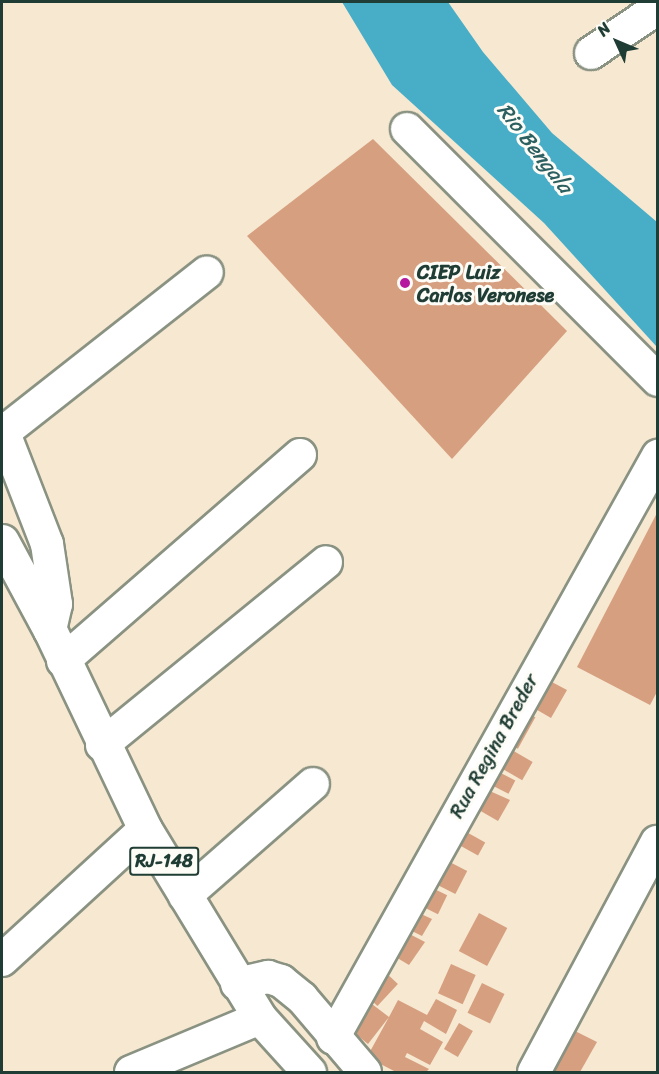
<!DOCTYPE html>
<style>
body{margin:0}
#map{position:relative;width:659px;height:1074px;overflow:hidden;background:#f6e8d1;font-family:Sriracha,sans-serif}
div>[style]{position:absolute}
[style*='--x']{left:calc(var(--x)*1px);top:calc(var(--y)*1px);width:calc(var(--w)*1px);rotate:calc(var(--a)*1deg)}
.water>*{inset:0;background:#48aec7}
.building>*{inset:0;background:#d69f7f;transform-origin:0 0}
.roads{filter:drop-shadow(2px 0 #8a9282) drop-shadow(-2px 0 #8a9282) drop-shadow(0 2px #8a9282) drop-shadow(0 -2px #8a9282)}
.minor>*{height:32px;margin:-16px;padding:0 16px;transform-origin:16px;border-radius:16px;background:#fff}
.major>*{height:33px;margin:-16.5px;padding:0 16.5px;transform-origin:16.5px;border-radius:16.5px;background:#fff}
.dots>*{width:16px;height:16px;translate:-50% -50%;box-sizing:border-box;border:3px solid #fdfcf7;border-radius:50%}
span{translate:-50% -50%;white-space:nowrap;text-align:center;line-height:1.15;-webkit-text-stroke:6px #fdfcf7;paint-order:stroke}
.shield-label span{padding:2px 4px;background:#fdfcf7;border:2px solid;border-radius:4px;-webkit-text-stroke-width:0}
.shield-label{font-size:18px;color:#1f3d34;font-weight:700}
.poi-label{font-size:20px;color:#1f3d34;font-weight:700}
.left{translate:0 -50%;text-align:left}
.street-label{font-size:20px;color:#1f3d34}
.water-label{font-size:21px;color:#2b5f60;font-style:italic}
.frame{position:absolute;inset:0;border:3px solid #1f3d34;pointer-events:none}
.north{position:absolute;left:587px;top:12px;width:60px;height:60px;-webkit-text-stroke:4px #fdfcf7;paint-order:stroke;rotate:314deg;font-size:16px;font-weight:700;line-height:24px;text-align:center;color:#1f3d34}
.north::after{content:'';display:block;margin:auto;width:21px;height:27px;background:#1f3d34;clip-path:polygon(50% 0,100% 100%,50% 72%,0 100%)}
</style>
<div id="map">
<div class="water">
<div style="clip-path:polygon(342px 2px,448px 2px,483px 52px,552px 133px,657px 222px,657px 347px,544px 223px,392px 85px)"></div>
</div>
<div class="building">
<div style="clip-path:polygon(373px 139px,567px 331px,452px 459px,247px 236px)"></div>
<div style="clip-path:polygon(658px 511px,658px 690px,650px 705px,577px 667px)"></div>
<div style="clip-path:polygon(548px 680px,567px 690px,551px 718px,520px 700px)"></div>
<div style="left:517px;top:707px;width:21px;height:36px;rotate:29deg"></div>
<div style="left:498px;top:742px;width:40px;height:21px;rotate:30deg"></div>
<div style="left:485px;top:765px;width:34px;height:15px;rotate:27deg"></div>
<div style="clip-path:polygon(474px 784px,510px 800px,498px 821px,465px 802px)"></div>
<div style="left:452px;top:824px;width:38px;height:15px;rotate:29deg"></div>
<div style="left:436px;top:855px;width:35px;height:26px;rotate:27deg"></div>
<div style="left:422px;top:883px;width:28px;height:21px;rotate:26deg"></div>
<div style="clip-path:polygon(410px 909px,432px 919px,422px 936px,400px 925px)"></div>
<div style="left:479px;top:913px;width:32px;height:43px;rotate:28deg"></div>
<div style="clip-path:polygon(396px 927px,425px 942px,409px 965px,384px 950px)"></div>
<div style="left:451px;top:964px;width:27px;height:32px;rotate:24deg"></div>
<div style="left:384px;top:971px;width:19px;height:30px;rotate:43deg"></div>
<div style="left:482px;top:983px;width:25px;height:33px;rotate:26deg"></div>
<div style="clip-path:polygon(364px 998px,389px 1017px,398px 1000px,427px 1015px,436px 999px,457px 1010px,446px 1034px,424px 1021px,420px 1029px,443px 1042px,430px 1065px,407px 1053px,405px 1057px,429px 1069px,426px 1072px,396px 1072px,367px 1057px,389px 1017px,368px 1044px,342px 1023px)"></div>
<div style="left:459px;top:1023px;width:16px;height:30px;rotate:30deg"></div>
<div style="clip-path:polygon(567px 1027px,597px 1042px,580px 1072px,542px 1072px)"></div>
</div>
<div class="roads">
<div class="minor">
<div style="--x:591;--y:53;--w:81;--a:-33.9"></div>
<div style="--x:407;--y:129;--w:355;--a:45"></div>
<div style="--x:2;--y:428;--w:124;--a:68.8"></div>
<div style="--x:47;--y:544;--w:61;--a:81.5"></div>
<div style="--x:56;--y:604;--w:27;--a:103"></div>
<div style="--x:4;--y:432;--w:258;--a:-38.2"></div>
<div style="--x:63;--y:661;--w:314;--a:-41"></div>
<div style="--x:102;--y:745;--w:289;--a:-39.2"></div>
<div style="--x:185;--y:896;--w:170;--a:-41.2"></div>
<div style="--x:2;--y:960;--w:194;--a:-42.5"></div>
<div style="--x:237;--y:984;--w:32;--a:-13"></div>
<div style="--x:268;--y:977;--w:14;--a:17"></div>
<div style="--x:281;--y:981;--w:27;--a:39"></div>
<div style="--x:302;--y:998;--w:97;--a:49.6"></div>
<div style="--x:333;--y:1038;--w:667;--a:-60.82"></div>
<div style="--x:131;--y:1072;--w:140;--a:-22.7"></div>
<div style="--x:534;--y:1072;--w:261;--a:-61.9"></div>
</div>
<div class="major">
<div style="--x:2;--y:541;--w:101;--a:61.7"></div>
<div style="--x:50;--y:630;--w:221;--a:64.5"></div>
<div style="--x:145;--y:829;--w:221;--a:58.7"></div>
<div style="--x:260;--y:1018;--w:73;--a:47.8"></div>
</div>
</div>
<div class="dots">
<div style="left:405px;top:283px;background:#b5179e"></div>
</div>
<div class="shield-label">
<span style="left:164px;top:861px">RJ-148</span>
</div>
<div class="poi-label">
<span class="left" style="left:417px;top:284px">CIEP Luiz<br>Carlos Veronese</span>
</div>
<div class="street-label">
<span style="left:494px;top:746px;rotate:-61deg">Rua Regina Breder</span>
</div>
<div class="water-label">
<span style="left:535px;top:148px;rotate:52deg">Rio Bengala</span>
</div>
<div class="frame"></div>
<div class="north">N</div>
</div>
